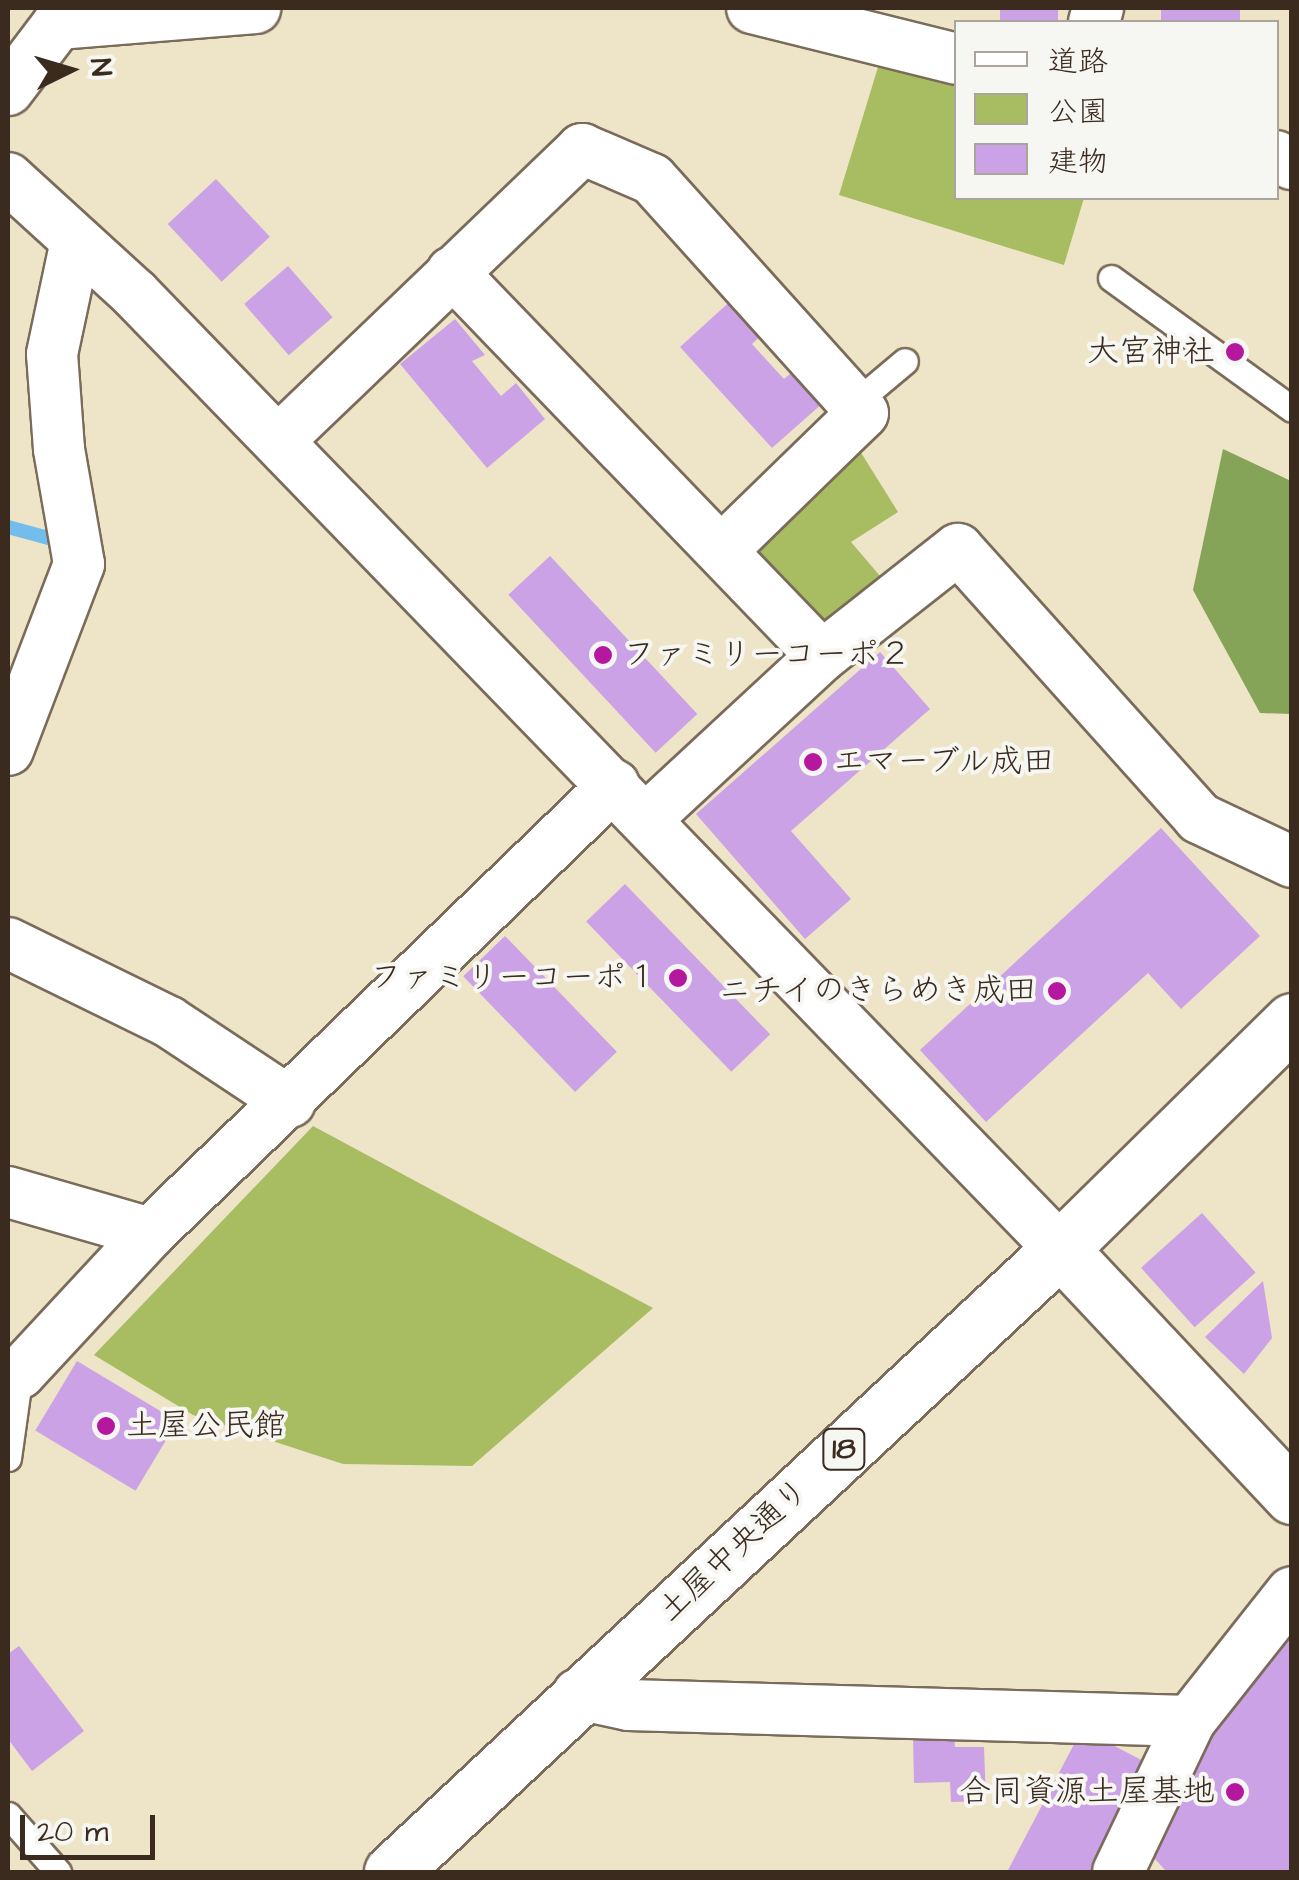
<!DOCTYPE html>
<meta charset="utf-8">
<style>
body{margin:0}
#map{position:relative;width:1299px;height:1880px;overflow:hidden;background:#eee4c8;font-family:"Architects Daughter","Klee One",sans-serif}
div>[style]{position:absolute}
[style*='--x']{left:calc(var(--x)*1px);top:calc(var(--y)*1px);width:calc(var(--w)*1px);rotate:calc(var(--a)*1deg)}
.green>*{inset:0;background:#a8bc61}
.forest>*{inset:0;background:#86a457}
.stream>*{height:14px;margin:-7px;padding:0 7px;transform-origin:7px;border-radius:7px;background:#72bdeb}
.building>*{inset:0;background:#cba2e5;transform-origin:0 0}
.roads{filter:drop-shadow(2px 0 #7a6b5a) drop-shadow(-2px 0 #7a6b5a) drop-shadow(0 2px #7a6b5a) drop-shadow(0 -2px #7a6b5a)}
.lane>*{height:25px;margin:-12.5px;padding:0 12.5px;transform-origin:12.5px;border-radius:12.5px;background:#fff}
.street>*{height:50px;margin:-25px;padding:0 25px;transform-origin:25px;border-radius:25px;background:#fff}
.secondary>*{height:55px;margin:-27.5px;padding:0 27.5px;transform-origin:27.5px;border-radius:27.5px;background:#fff}
.primary>*{height:55px;margin:-27.5px;padding:0 27.5px;transform-origin:27.5px;border-radius:27.5px;background:#fff}
.dots>*{width:28px;height:28px;translate:-50% -50%;box-sizing:border-box;border:5px solid #f6f6f2;border-radius:50%}
span{translate:-50% -50%;white-space:nowrap;text-align:center;line-height:1.15;-webkit-text-stroke:8px #f6f6f2;paint-order:stroke}
.shield-label span{padding:2px 8px;background:#f6f6f2;border:2px solid;border-radius:8px;-webkit-text-stroke-width:0}
.shield-label{font-size:30px;color:#3b2a1e;font-weight:700}
.poi-label{font-size:32px;color:#3b2a1e}
.right{translate:-100% -50%;text-align:right}
.left{translate:0 -50%;text-align:left}
.street-label{font-size:32px;color:#3b2a1e}
.frame{position:absolute;inset:0;border:10px solid #3b2a1e;pointer-events:none}
.legend{position:absolute;left:954px;top:20px;width:325px;height:180px;box-sizing:border-box;background:#f6f6f2;border:2px solid #aba49d;margin:0;padding:12px 18px;list-style:none;font-size:30px;color:#3b2a1e}
.legend li{display:flex;align-items:center;gap:20px;height:50px}
.legend b{width:50px;border:2px solid #aba49d}
.north{position:absolute;left:20px;top:20px;width:100px;height:100px;-webkit-text-stroke:8px #f6f6f2;paint-order:stroke;rotate:85deg;font-size:28px;font-weight:700;line-height:40px;text-align:center;color:#3b2a1e}
.north::after{content:'';display:block;margin:auto;width:35px;height:45px;background:#3b2a1e;clip-path:polygon(50% 0,100% 100%,50% 72%,0 100%)}
.scale{position:absolute;left:20px;top:1815px;width:135px;height:45px;box-sizing:border-box;border:5px solid #3b2a1e;border-top:0;padding-left:12px;font-size:30px;line-height:35px;white-space:nowrap;color:#3b2a1e;-webkit-text-stroke:8px #f6f6f2;paint-order:stroke}
</style>
<div id="map">
<div class="green">
<div style="clip-path:polygon(882px 54px,956px 77px,956px 198px,1084px 198px,1064px 265px,839px 195px)"></div>
<div style="clip-path:polygon(860px 451px,898px 512px,851px 542px,880px 576px,821px 627px,748px 549px)"></div>
<div style="clip-path:polygon(313px 1126px,473px 1212px,653px 1308px,472px 1466px,343px 1464px,193px 1415px,94px 1355px)"></div>
</div>
<div class="forest">
<div style="clip-path:polygon(1223px 449px,1291px 481px,1291px 714px,1260px 713px,1193px 590px)"></div>
</div>
<div class="stream">
<div style="--x:8;--y:527;--w:57;--a:15.3"></div>
</div>
<div class="building">
<div style="left:1000px;top:8px;width:58px;height:15px"></div>
<div style="left:1161px;top:8px;width:79px;height:14px"></div>
<div style="left:216px;top:179px;width:79px;height:66px;rotate:47deg"></div>
<div style="left:288px;top:266px;width:68px;height:58px;rotate:49deg"></div>
<div style="clip-path:polygon(736px 296px,766px 331px,752px 344px,784px 379px,795px 370px,824px 402px,772px 448px,680px 347px)"></div>
<div style="clip-path:polygon(455px 319px,485px 355px,472px 361px,501px 396px,516px 383px,545px 419px,487px 468px,400px 364px)"></div>
<div style="left:550px;top:556px;width:216px;height:57px;rotate:47deg"></div>
<div style="clip-path:polygon(880px 652px,930px 709px,791px 831px,851px 899px,805px 939px,696px 814px)"></div>
<div style="clip-path:polygon(1161px 828px,1260px 936px,1181px 1009px,1148px 973px,986px 1122px,920px 1050px)"></div>
<div style="left:625px;top:884px;width:209px;height:54px;rotate:46deg"></div>
<div style="left:505px;top:936px;width:161px;height:58px;rotate:46deg"></div>
<div style="left:1202px;top:1213px;width:80px;height:82px;rotate:48deg"></div>
<div style="clip-path:polygon(1263px 1281px,1272px 1338px,1244px 1374px,1205px 1337px)"></div>
<div style="left:77px;top:1361px;width:117px;height:81px;rotate:31deg"></div>
<div style="clip-path:polygon(1292px 1634px,1292px 1872px,1167px 1872px,1153px 1857px,1203px 1726px)"></div>
<div style="clip-path:polygon(19px 1646px,84px 1731px,32px 1771px,8px 1739px,8px 1654px)"></div>
<div style="clip-path:polygon(1082px 1729px,1151px 1765px,1094px 1872px,1007px 1872px)"></div>
<div style="clip-path:polygon(954px 1735px,955px 1747px,984px 1747px,986px 1801px,951px 1802px,950px 1782px,914px 1783px,913px 1737px)"></div>
</div>
<div class="roads">
<div class="lane">
<div style="--x:1111;--y:278;--w:223;--a:35.9"></div>
<div style="--x:855;--y:403;--w:65;--a:-40"></div>
<div style="--x:8;--y:1458;--w:86;--a:-82"></div>
<div style="--x:8;--y:1815;--w:76;--a:48.7"></div>
</div>
<div class="street">
<div style="--x:752;--y:8;--w:210;--a:14"></div>
<div style="--x:1094;--y:22;--w:15;--a:-74"></div>
<div style="--x:8;--y:90;--w:83;--a:-52.9"></div>
<div style="--x:58;--y:24;--w:198;--a:-4.6"></div>
<div style="--x:1276;--y:156;--w:18;--a:27"></div>
<div style="--x:8;--y:178;--w:171;--a:42.4"></div>
<div style="--x:134;--y:293;--w:1331;--a:45.91"></div>
<div style="--x:452;--y:272;--w:533;--a:46.06"></div>
<div style="--x:278;--y:441;--w:422;--a:-43.8"></div>
<div style="--x:582;--y:149;--w:76;--a:23.2"></div>
<div style="--x:652;--y:179;--w:315;--a:48"></div>
<div style="--x:863;--y:413;--w:194;--a:135.8"></div>
<div style="--x:8;--y:750;--w:199;--a:-69.1"></div>
<div style="--x:79;--y:564;--w:117;--a:-99.9"></div>
<div style="--x:59;--y:449;--w:95;--a:-94.2"></div>
<div style="--x:52;--y:354;--w:116;--a:-78"></div>
<div style="--x:646;--y:819;--w:240;--a:-42.8"></div>
<div style="--x:822;--y:656;--w:173;--a:-38.2"></div>
<div style="--x:958;--y:549;--w:361;--a:48.1"></div>
<div style="--x:1199;--y:818;--w:103;--a:25.3"></div>
<div style="--x:8;--y:943;--w:179;--a:26.1"></div>
<div style="--x:169;--y:1022;--w:145;--a:33.5"></div>
<div style="--x:8;--y:1192;--w:148;--a:16.1"></div>
<div style="--x:8;--y:1375;--w:12;--a:-9"></div>
<div style="--x:20;--y:1373;--w:191;--a:-47.1"></div>
<div style="--x:150;--y:1233;--w:645;--a:-43.99"></div>
<div style="--x:578;--y:1694;--w:51;--a:12.4"></div>
<div style="--x:628;--y:1705;--w:562;--a:1.63"></div>
<div style="--x:1118;--y:1872;--w:167;--a:-64.5"></div>
<div style="--x:1190;--y:1721;--w:164;--a:-51.7"></div>
</div>
<div class="secondary">
<div style="--x:1060;--y:1249;--w:339;--a:46.8"></div>
</div>
<div class="primary">
<div style="--x:392;--y:1872;--w:913;--a:-43"></div>
<div style="--x:1060;--y:1249;--w:325;--a:-44.5"></div>
</div>
</div>
<div class="dots">
<div style="left:1235px;top:352px;background:#b5179e"></div>
<div style="left:603px;top:655px;background:#b5179e"></div>
<div style="left:813px;top:762px;background:#b5179e"></div>
<div style="left:678px;top:978px;background:#b5179e"></div>
<div style="left:1057px;top:991px;background:#b5179e"></div>
<div style="left:106px;top:1426px;background:#b5179e"></div>
<div style="left:1235px;top:1792px;background:#b5179e"></div>
</div>
<div class="shield-label">
<span style="left:844px;top:1449px">18</span>
</div>
<div class="poi-label">
<span class="right" style="left:1215px;top:352px">大宮神社</span>
<span class="left" style="left:623px;top:655px">ファミリーコーポ２</span>
<span class="left" style="left:833px;top:762px">エマーブル成田</span>
<span class="right" style="left:658px;top:978px">ファミリーコーポ１</span>
<span class="right" style="left:1037px;top:991px">ニチイのきらめき成田</span>
<span class="left" style="left:126px;top:1426px">土屋公民館</span>
<span class="right" style="left:1215px;top:1792px">合同資源土屋基地</span>
</div>
<div class="street-label">
<span style="left:734px;top:1551px;rotate:-43deg">土屋中央通り</span>
</div>
<div class="frame"></div>
<ul class="legend">
<li><b style="height:12px;background:#fff"></b>道路</li>
<li><b style="height:28px;background:#a8bc61"></b>公園</li>
<li><b style="height:28px;background:#cba2e5"></b>建物</li>
</ul>
<div class="north">N</div>
<div class="scale">20 m</div>
</div>
